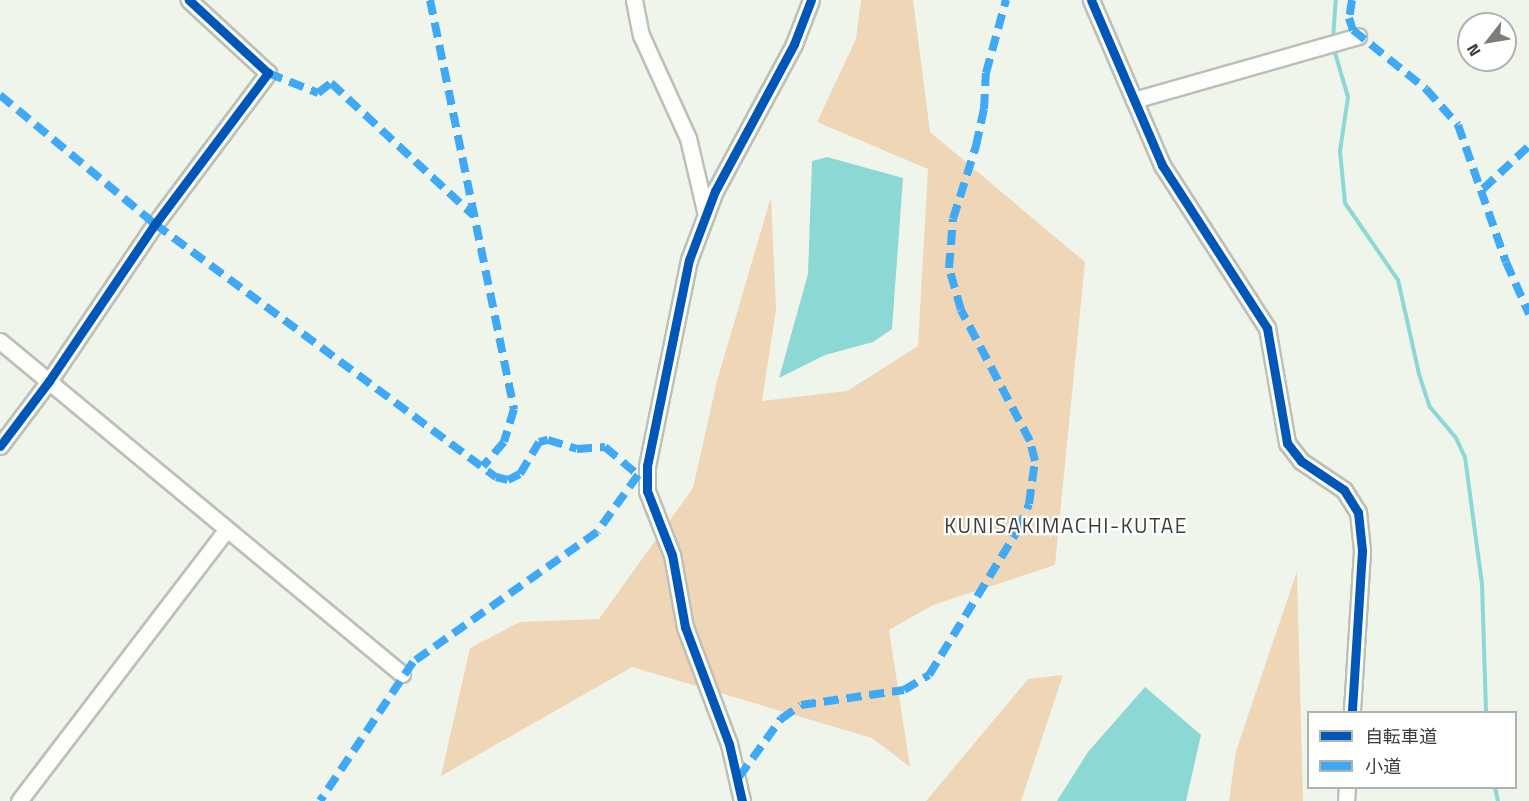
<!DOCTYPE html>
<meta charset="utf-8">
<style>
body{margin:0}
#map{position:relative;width:1529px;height:801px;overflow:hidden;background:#f0f5eb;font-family:"Titillium Web","Noto Sans JP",sans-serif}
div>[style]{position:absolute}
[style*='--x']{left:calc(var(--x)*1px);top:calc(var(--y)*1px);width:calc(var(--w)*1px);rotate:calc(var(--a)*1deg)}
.green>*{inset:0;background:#efd6b6}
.water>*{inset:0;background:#8bd8d5}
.stream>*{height:4px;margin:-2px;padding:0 2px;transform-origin:2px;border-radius:2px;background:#8bd8d5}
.roads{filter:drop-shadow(2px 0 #bcc0b8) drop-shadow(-2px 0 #bcc0b8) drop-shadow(0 2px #bcc0b8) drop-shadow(0 -2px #bcc0b8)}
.minor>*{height:15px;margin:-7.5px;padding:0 7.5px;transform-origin:7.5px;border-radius:7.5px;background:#fdfefc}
.quiet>*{height:8px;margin-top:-4px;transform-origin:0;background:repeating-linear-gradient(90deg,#3fa9f5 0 15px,transparent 0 23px)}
.cycleway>*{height:9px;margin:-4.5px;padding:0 4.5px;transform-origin:4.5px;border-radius:4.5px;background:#0057b8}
span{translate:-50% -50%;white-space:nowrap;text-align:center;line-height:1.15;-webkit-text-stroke:4.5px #fff;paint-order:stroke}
.quarter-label{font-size:21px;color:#3a3e37;letter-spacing:1.5px}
.legend{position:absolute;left:1307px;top:711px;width:210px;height:78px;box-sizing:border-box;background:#fff;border:2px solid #b0b2af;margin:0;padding:8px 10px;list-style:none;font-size:18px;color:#3a3e37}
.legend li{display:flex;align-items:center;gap:12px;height:30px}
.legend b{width:30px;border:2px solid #b0b2af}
.north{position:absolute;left:1457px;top:12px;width:60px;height:60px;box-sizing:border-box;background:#fff;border:2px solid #b0b2af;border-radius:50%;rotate:239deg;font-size:16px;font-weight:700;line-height:24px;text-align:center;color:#3a3e37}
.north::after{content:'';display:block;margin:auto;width:21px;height:27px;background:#7a7e76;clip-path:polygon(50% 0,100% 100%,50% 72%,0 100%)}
</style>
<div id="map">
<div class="green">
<div style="clip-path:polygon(861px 0,913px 0,930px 132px,1085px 262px,1055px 565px,933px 605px,889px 630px,910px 767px,872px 738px,632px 667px,441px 776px,470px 648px,520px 622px,599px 619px,693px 488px,717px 381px,771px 197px,776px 309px,762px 401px,847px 391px,918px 346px,928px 169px,817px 122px,856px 39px)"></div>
<div style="clip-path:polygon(1297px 571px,1303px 801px,1229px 801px,1236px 751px)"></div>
<div style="clip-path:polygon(1063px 675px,1021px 801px,926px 801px,1028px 679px)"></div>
</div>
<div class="water">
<div style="clip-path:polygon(827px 157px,903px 178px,892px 329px,873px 342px,825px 355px,779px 378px,808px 274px,812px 161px)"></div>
<div style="clip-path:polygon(1145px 687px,1201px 735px,1186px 801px,1057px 801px,1088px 752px)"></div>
</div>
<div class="stream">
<div style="--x:1333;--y:39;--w:39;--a:-86"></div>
<div style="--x:1333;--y:46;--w:53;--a:73.6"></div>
<div style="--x:1348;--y:97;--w:55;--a:98.4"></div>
<div style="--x:1340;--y:151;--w:52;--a:84.5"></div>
<div style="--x:1345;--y:203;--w:93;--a:55.5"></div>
<div style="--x:1398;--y:280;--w:96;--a:77.4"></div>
<div style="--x:1419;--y:374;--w:35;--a:72"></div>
<div style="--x:1430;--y:407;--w:40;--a:50"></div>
<div style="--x:1456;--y:438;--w:21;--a:65"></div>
<div style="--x:1465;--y:457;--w:128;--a:82.4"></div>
<div style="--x:1482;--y:584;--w:128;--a:88.2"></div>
<div style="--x:1495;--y:788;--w:13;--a:77"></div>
</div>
<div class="roads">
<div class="minor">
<div style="--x:634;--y:0;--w:36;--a:79"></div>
<div style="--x:641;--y:35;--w:113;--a:65.5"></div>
<div style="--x:688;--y:138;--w:79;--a:76.8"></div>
<div style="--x:1091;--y:0;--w:180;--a:66.7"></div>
<div style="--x:1162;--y:165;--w:194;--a:57.2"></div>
<div style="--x:1267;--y:328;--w:117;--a:80.1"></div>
<div style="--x:1287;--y:443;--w:23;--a:52"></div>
<div style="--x:1301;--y:461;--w:52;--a:34"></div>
<div style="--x:1344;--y:490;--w:26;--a:58"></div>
<div style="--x:1358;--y:512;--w:39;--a:84"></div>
<div style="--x:1362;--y:551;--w:161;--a:93.6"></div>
<div style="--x:1134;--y:100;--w:233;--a:-15.9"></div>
<div style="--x:0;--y:341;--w:522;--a:39.64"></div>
<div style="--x:0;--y:446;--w:81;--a:-53"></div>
<div style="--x:49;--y:381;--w:189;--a:-56"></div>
<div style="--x:155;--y:224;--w:189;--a:-53.2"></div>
<div style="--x:268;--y:73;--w:108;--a:-137.3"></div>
<div style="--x:19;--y:801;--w:342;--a:-52.6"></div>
<div style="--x:742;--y:801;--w:58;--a:-102.8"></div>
<div style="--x:729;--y:744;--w:125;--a:-110.6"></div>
<div style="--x:685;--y:627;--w:73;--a:-100.2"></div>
<div style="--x:672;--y:555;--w:69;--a:-111.3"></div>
<div style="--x:647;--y:491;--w:25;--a:-90"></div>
<div style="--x:647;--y:466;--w:210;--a:-78.5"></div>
<div style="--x:689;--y:260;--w:74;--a:-69.4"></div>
<div style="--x:715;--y:191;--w:167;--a:-61.7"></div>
<div style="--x:794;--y:44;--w:47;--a:-68.9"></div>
<div style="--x:1346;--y:801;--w:13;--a:-86"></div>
</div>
</div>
<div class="quiet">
<div style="--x:430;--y:0;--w:418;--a:78.4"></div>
<div style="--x:514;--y:409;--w:34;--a:107"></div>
<div style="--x:504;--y:442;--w:32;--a:131"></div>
<div style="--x:1352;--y:0;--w:18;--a:99"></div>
<div style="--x:1349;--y:18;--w:13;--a:72"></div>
<div style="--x:1353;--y:30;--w:94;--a:38.9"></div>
<div style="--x:1426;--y:89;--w:48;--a:48.4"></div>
<div style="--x:1458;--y:125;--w:145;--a:70.7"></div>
<div style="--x:1506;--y:262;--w:57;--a:66.1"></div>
<div style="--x:268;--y:73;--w:54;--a:21.8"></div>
<div style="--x:318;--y:93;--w:16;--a:-38"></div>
<div style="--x:331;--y:83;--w:194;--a:42.9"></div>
<div style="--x:0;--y:95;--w:202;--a:39.8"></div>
<div style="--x:155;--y:224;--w:425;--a:36.6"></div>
<div style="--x:496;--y:477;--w:12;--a:14"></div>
<div style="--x:508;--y:480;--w:13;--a:-27"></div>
<div style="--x:520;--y:474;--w:37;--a:-59"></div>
<div style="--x:539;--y:442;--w:9;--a:-13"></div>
<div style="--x:548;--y:440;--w:30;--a:17"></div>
<div style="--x:577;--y:449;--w:28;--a:-4"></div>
<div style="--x:605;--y:447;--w:43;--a:40.3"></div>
<div style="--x:638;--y:475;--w:70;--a:125.7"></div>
<div style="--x:597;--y:532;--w:225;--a:144.8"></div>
<div style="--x:413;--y:662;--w:167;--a:123.8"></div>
<div style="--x:1483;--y:189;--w:63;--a:-43.1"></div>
<div style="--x:739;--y:777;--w:72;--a:-54.1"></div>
<div style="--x:781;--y:719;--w:24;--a:-35"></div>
<div style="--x:801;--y:705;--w:104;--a:-8.3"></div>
<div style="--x:904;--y:690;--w:29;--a:-31"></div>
<div style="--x:929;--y:675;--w:170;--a:-58.5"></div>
<div style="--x:1018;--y:530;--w:28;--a:-67"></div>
<div style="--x:1029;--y:504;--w:43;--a:-82.1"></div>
<div style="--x:1035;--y:461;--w:21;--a:-104"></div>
<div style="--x:1030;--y:441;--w:148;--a:-117.8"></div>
<div style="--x:961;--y:310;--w:44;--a:-105.9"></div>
<div style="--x:949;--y:268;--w:49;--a:-85.3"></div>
<div style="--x:953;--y:219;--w:77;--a:-72.5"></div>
<div style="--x:976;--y:146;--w:38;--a:-78"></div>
<div style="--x:984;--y:109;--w:36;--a:-87"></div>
<div style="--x:986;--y:73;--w:76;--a:-74.7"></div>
</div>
<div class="cycleway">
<div style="--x:1091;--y:0;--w:180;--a:66.7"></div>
<div style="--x:1162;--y:165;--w:194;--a:57.2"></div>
<div style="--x:1267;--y:328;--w:117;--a:80.1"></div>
<div style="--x:1287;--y:443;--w:23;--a:52"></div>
<div style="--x:1301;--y:461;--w:52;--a:34"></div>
<div style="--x:1344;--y:490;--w:26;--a:58"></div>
<div style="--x:1358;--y:512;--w:39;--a:84"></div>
<div style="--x:1362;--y:551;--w:161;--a:93.6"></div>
<div style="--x:0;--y:446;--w:81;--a:-53"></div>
<div style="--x:49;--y:381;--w:189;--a:-56"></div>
<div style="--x:155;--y:224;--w:189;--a:-53.2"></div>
<div style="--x:268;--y:73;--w:108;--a:-137.3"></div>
<div style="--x:742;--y:801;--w:58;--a:-102.8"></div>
<div style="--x:729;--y:744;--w:125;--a:-110.6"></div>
<div style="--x:685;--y:627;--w:73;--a:-100.2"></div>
<div style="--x:672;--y:555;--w:69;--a:-111.3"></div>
<div style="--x:647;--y:491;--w:25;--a:-90"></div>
<div style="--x:647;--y:466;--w:210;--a:-78.5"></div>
<div style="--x:689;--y:260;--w:74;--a:-69.4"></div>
<div style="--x:715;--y:191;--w:167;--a:-61.7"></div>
<div style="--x:794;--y:44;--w:47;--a:-68.9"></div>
</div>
<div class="quarter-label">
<span style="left:1066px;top:525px">KUNISAKIMACHI-KUTAE</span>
</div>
<ul class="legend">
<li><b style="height:8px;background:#0057b8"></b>自転車道</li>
<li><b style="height:8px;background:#3fa9f5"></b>小道</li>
</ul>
<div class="north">N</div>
</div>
